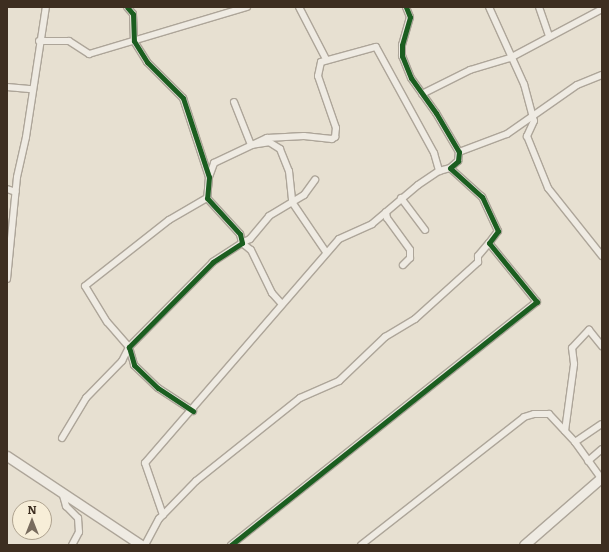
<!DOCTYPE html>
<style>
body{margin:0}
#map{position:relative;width:609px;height:552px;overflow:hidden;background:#e7e0d1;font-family:Literata,serif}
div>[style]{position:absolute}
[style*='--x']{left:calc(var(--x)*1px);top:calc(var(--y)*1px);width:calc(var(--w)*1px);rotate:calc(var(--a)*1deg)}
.roads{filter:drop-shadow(1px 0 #ada599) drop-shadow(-1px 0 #ada599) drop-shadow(0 1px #ada599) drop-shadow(0 -1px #ada599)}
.street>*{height:6px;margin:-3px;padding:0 3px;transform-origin:3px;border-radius:3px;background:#efebe3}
.secondary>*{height:9px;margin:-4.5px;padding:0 4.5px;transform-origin:4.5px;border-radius:4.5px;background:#efebe3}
.cycleway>*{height:5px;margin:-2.5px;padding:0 2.5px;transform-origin:2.5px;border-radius:2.5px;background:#1b5e20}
span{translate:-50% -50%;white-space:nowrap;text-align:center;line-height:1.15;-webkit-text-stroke:3px #f7eed8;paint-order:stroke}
.frame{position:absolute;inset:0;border:8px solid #3d2e20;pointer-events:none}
.north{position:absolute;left:12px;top:500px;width:40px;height:40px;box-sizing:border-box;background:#f7eed8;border:1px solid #ada18e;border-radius:50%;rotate:0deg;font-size:11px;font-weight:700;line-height:16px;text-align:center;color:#3d2e20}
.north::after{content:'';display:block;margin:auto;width:14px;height:18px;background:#786c5e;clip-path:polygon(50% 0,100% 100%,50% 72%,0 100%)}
</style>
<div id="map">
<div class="roads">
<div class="street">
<div style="--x:127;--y:7;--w:9;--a:49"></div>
<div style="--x:133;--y:14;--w:27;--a:88"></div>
<div style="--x:134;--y:41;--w:25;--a:58"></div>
<div style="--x:147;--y:62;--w:51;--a:45"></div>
<div style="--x:183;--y:98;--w:83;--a:71.8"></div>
<div style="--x:209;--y:177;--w:21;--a:95"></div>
<div style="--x:207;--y:198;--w:49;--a:47.5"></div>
<div style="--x:240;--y:234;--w:9;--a:77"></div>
<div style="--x:242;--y:243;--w:35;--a:147"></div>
<div style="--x:213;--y:262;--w:120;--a:134.7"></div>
<div style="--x:129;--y:347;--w:19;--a:74"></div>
<div style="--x:134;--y:365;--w:33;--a:44"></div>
<div style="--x:158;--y:388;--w:42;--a:33.3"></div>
<div style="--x:299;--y:7;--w:59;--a:62.6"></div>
<div style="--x:489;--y:7;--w:85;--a:65.6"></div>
<div style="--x:524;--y:84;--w:38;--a:75"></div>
<div style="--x:534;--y:121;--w:17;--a:115"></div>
<div style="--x:527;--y:136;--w:56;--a:68"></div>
<div style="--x:548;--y:188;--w:87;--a:51.5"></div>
<div style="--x:539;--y:7;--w:31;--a:71"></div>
<div style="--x:39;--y:41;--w:30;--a:0"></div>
<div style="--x:69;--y:41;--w:24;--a:33"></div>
<div style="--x:89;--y:54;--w:165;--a:-16.6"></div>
<div style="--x:7;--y:87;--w:25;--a:5"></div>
<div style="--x:422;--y:94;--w:54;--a:-26.6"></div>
<div style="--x:470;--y:70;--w:42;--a:-16.7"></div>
<div style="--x:510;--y:58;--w:104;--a:-28"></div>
<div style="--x:234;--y:102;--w:46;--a:68.4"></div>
<div style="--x:251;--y:145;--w:18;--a:-9"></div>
<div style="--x:269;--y:142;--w:13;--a:32"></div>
<div style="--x:280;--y:149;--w:24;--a:68"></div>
<div style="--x:289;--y:171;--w:31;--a:84"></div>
<div style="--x:292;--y:202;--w:60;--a:55.8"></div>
<div style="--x:459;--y:152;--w:51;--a:-20.6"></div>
<div style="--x:507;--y:134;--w:85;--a:-35"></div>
<div style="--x:577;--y:85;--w:27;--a:-22"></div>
<div style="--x:209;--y:177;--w:15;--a:-70"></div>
<div style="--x:214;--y:163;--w:59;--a:-25.3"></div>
<div style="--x:267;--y:138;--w:37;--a:-3"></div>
<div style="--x:304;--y:136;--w:28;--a:6"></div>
<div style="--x:332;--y:139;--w:4;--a:-34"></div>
<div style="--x:335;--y:137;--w:9;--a:-84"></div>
<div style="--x:336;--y:128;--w:55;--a:-109.1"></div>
<div style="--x:318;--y:76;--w:14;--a:-78"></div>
<div style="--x:321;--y:62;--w:57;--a:-15.3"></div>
<div style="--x:376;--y:47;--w:121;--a:61.3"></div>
<div style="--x:434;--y:153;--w:19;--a:74"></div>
<div style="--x:7;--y:189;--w:9;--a:18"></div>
<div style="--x:401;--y:198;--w:40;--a:53"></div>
<div style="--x:386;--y:212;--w:6;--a:81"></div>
<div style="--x:387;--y:218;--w:39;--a:54"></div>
<div style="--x:410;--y:250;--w:8;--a:90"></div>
<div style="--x:410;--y:258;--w:10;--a:135"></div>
<div style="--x:242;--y:243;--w:9;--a:-27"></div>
<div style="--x:250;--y:239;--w:30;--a:-50"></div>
<div style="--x:269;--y:216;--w:41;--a:-31"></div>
<div style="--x:304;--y:195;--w:19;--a:-54"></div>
<div style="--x:242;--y:243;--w:11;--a:38"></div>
<div style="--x:251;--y:250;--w:48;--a:64"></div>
<div style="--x:272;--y:293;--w:15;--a:48"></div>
<div style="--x:7;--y:279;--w:102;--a:-84.4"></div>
<div style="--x:17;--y:177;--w:41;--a:-77.3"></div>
<div style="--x:26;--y:137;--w:132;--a:-81.3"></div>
<div style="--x:565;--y:431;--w:68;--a:-82.3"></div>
<div style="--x:574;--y:364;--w:16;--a:-97"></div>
<div style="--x:572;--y:348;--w:25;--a:-47"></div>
<div style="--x:589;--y:330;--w:21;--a:51"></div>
<div style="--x:62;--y:438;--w:47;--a:-59"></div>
<div style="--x:86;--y:398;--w:52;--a:-45.8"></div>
<div style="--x:122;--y:361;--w:16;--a:-63"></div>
<div style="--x:129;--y:347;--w:33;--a:-131"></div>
<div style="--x:107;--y:322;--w:42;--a:-121.4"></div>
<div style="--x:85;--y:286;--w:107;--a:-38.2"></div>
<div style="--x:169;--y:220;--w:44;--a:-30.1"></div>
<div style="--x:575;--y:442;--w:32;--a:-34"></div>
<div style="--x:588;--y:461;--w:18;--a:-41"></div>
<div style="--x:62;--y:492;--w:15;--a:74"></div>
<div style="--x:66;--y:506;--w:17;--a:45"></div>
<div style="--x:78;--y:518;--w:14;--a:86"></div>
<div style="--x:79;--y:532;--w:15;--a:118"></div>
<div style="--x:163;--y:515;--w:55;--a:-109.1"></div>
<div style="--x:145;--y:463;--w:296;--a:-49.1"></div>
<div style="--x:339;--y:239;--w:36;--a:-24"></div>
<div style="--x:372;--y:224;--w:60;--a:-40.3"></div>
<div style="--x:418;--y:185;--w:25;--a:-34"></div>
<div style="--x:439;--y:171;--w:11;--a:-15"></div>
<div style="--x:145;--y:545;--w:30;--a:-62"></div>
<div style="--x:159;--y:519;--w:53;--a:-45.8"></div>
<div style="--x:196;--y:481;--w:133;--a:-38.6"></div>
<div style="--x:300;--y:398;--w:43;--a:-23.6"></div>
<div style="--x:339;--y:381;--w:64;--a:-43.7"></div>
<div style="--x:385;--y:337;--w:35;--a:-31"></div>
<div style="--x:415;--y:319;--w:85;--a:-42.1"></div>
<div style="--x:478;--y:262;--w:6;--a:-90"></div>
<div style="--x:478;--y:256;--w:17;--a:-50"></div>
<div style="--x:231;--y:545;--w:391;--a:-38.5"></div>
<div style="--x:537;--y:302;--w:76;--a:-129.1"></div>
<div style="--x:489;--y:243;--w:15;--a:-53"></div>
<div style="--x:498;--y:231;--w:38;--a:-115"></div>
<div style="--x:482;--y:197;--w:43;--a:-137.8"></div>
<div style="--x:450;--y:168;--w:11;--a:-41"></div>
<div style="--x:458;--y:161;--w:9;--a:-84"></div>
<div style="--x:459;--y:152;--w:45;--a:-120.5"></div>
<div style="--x:436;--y:113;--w:43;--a:-125.5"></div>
<div style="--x:411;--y:78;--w:24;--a:-112"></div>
<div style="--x:402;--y:56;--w:11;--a:-90"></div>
<div style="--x:402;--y:45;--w:29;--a:-74"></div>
<div style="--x:410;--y:17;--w:11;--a:-112"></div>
<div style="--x:361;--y:545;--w:207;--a:-38.1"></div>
<div style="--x:524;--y:417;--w:10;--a:-17"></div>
<div style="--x:534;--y:414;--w:15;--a:0"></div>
<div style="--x:549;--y:414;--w:38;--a:47"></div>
<div style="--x:575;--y:442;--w:44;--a:54.2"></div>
</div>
<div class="secondary">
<div style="--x:7;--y:456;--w:161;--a:33.6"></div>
<div style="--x:524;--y:545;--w:103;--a:-41.1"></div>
</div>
</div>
<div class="cycleway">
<div style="--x:127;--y:7;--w:9;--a:49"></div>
<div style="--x:133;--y:14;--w:27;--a:88"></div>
<div style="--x:134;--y:41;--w:25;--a:58"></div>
<div style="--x:147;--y:62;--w:51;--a:45"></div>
<div style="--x:183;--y:98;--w:83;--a:71.8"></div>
<div style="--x:209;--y:177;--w:21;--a:95"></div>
<div style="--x:207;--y:198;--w:49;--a:47.5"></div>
<div style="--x:240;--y:234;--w:9;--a:77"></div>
<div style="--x:242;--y:243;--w:35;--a:147"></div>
<div style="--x:213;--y:262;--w:120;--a:134.7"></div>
<div style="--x:129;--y:347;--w:19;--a:74"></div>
<div style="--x:134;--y:365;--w:33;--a:44"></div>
<div style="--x:158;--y:388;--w:42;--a:33.3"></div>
<div style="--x:231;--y:545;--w:391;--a:-38.5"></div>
<div style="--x:537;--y:302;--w:76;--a:-129.1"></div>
<div style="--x:489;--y:243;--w:15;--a:-53"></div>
<div style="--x:498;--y:231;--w:38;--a:-115"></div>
<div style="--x:482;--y:197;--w:43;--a:-137.8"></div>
<div style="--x:450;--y:168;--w:11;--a:-41"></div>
<div style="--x:458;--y:161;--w:9;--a:-84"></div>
<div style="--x:459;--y:152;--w:45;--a:-120.5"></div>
<div style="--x:436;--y:113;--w:43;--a:-125.5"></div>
<div style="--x:411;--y:78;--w:24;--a:-112"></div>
<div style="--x:402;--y:56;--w:11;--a:-90"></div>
<div style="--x:402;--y:45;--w:29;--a:-74"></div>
<div style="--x:410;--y:17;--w:11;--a:-112"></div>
</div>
<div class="frame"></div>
<div class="north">N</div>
</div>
